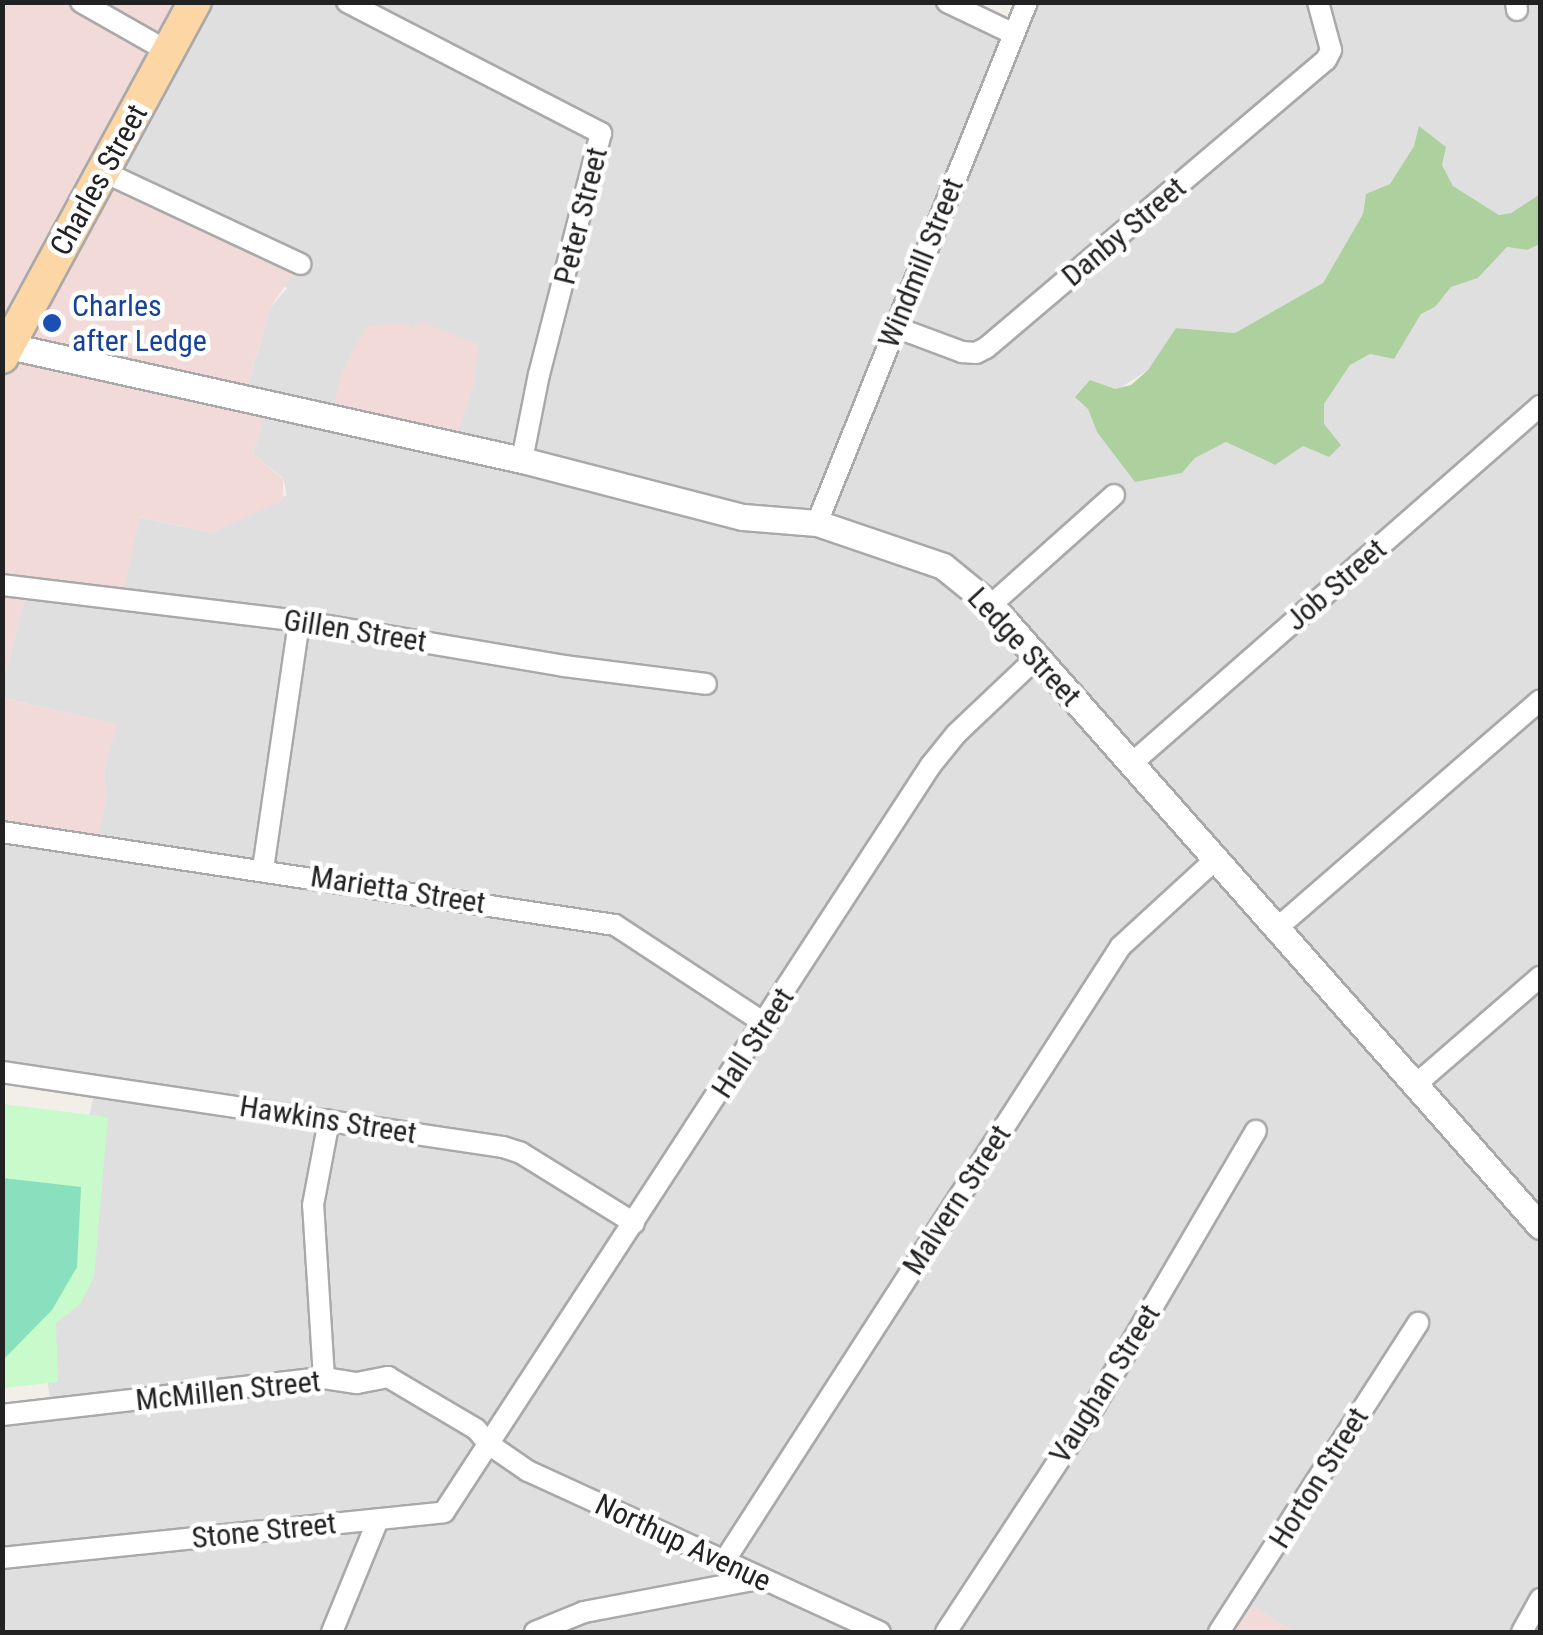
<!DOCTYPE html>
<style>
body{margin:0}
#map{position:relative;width:1543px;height:1635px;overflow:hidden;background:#f2efe9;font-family:"Roboto Condensed",sans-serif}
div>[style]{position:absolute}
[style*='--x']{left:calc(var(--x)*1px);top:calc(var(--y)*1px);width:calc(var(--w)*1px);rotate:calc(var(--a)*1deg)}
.residential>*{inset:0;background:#e0dfdf}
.commercial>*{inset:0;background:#f2dad9}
.forest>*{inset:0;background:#add19e}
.park>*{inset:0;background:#c8facc}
.pitch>*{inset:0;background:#88e0be}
.roads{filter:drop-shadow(2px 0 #a9a9a9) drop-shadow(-2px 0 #a9a9a9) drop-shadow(0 2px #a9a9a9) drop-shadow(0 -2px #a9a9a9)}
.minor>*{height:20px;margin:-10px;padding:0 10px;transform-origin:10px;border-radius:10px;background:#fff}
.tertiary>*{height:25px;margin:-12.5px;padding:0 12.5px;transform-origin:12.5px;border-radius:12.5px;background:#fff}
.primary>*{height:32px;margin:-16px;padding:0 16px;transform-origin:16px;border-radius:16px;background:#fcd6a4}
.dots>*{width:28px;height:28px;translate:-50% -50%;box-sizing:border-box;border:5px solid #fff;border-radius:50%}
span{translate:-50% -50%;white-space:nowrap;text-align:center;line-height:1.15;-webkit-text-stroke:9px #fff;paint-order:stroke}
.street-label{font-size:30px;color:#222}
.transit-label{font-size:30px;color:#164399}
.left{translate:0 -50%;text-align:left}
.frame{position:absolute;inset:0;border:5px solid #222;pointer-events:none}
</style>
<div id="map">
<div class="residential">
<div style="clip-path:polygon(938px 2px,1008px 36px,1027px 3px,1540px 3px,1540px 194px,1511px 213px,1499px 215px,1453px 186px,1442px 165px,1414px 146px,1390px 184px,1366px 195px,1363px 214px,1323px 283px,1235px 333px,1176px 328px,1148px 370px,1088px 409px,1097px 432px,1182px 473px,1195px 458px,1226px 442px,1274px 465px,1324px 424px,1324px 404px,1350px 365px,1370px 354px,1394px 359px,1421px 314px,1435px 307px,1451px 287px,1478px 278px,1507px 247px,1527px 250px,1540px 244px,1540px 1612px,1527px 1632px,1294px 1632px,1253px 1606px,1234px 1632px,3px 1632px,3px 1420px,52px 1414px,42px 1337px,93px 1098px,89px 1092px,3px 1080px,2px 839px,106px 801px,104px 772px,116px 724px,3px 698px,3px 681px,28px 588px,139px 517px,212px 533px,287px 495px,283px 478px,253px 454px,268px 402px,246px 393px,270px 308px,287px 288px,111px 172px,195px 3px)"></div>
</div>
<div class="commercial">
<div style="clip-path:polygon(3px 3px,195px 3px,108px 165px,300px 264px,270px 308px,246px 392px,268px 403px,253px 454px,283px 479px,283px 500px,212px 533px,140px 517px,122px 599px,28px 588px,3px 681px)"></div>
<div style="clip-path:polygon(422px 322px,478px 344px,474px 384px,455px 440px,332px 415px,340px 376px,367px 326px,409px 323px,409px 328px)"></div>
<div style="clip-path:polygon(2px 698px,117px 724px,104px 772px,106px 801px,96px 851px,3px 839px)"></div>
<div style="clip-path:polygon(1253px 1606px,1294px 1632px,1234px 1632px)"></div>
</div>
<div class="forest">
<div style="clip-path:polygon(1419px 126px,1446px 147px,1442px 165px,1453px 186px,1499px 215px,1511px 213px,1540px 194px,1540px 244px,1527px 250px,1507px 247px,1478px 278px,1451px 287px,1435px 307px,1421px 314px,1394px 359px,1370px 354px,1350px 365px,1324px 404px,1324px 424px,1341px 445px,1329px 457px,1303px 446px,1275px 465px,1226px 442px,1195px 458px,1182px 473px,1135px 482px,1097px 432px,1088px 409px,1075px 397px,1090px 380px,1115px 389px,1131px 385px,1148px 370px,1176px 328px,1235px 333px,1323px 283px,1363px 214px,1366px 194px,1390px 184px,1414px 146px)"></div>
</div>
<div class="park">
<div style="clip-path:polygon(3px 1104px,108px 1117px,94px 1277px,80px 1304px,56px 1323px,58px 1382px,3px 1388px)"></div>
</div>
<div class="pitch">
<div style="clip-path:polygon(3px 1178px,81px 1187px,77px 1267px,52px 1310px,3px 1360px)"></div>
</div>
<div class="roads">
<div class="minor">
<div style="--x:81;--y:2;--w:101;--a:29.6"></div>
<div style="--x:347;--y:2;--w:286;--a:27.3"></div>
<div style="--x:601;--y:133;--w:249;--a:104.4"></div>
<div style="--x:539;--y:374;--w:88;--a:101.2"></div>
<div style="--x:947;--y:2;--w:74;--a:25.5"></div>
<div style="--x:1516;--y:2;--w:8;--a:83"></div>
<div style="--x:104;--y:172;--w:217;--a:25.1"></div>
<div style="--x:895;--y:327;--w:72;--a:20.5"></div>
<div style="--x:962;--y:352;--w:14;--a:4"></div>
<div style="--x:976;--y:353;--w:11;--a:-27"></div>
<div style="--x:986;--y:348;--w:446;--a:-40.3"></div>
<div style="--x:1326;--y:60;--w:11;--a:-63"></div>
<div style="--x:1331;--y:50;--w:50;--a:-105.2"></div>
<div style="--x:817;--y:523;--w:562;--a:-68.05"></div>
<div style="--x:2;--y:585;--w:299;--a:6.9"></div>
<div style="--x:299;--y:621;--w:269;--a:9.6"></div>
<div style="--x:564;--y:666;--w:143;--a:7.2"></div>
<div style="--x:991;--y:605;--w:165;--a:-41.8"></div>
<div style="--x:1131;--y:764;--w:544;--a:-41.2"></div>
<div style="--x:2;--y:832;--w:620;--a:8.63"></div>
<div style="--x:615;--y:925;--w:181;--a:33.3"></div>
<div style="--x:263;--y:869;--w:251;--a:-81.7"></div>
<div style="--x:1276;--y:929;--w:349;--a:-40.9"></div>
<div style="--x:2;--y:1072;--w:507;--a:8.51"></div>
<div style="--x:503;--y:1147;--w:19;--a:18"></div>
<div style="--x:521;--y:1153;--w:133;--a:31.8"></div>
<div style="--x:1414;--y:1086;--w:167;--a:-40.9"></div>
<div style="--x:324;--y:1378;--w:173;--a:-93.6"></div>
<div style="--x:313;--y:1205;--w:86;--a:-79.3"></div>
<div style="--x:2;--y:1415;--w:324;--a:-6.6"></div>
<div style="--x:324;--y:1378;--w:33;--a:9"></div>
<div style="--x:357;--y:1383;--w:32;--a:-11"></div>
<div style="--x:388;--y:1377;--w:102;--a:30.6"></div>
<div style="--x:476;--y:1429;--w:21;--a:49"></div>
<div style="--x:490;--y:1445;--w:46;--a:34.4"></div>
<div style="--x:528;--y:1471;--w:387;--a:24.6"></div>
<div style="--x:2;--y:1558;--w:444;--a:-5.9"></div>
<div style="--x:444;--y:1512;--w:892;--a:-56.9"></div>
<div style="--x:931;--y:765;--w:40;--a:-51"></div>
<div style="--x:956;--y:734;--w:112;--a:-43.5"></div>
<div style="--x:723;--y:1563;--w:734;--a:-57.18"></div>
<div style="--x:1121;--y:946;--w:130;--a:-42.5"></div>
<div style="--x:332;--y:1632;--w:121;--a:-67.7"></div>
<div style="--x:535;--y:1632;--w:53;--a:-22.2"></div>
<div style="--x:584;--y:1612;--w:177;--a:-10.7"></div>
<div style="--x:946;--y:1632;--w:272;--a:-56.7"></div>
<div style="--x:1095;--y:1405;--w:318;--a:-59.6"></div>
<div style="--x:1219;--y:1632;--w:368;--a:-57.2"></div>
<div style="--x:1522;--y:1632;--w:38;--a:-61"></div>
</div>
<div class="tertiary">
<div style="--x:9;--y:346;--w:526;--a:12.53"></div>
<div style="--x:522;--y:460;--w:228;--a:14.5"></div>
<div style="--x:743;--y:517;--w:74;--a:4.6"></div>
<div style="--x:817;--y:523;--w:133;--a:18.8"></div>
<div style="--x:943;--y:566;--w:62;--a:39.1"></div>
<div style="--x:991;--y:605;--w:829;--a:48.52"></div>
</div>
<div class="primary">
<div style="--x:2;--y:357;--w:404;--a:-61.5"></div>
</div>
</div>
<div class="dots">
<div style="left:52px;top:323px;background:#1a4fb4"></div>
</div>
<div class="street-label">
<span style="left:99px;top:180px;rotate:-61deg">Charles Street</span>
<span style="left:581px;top:216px;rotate:-76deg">Peter Street</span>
<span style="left:1124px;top:232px;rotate:-40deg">Danby Street</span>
<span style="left:921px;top:263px;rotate:-68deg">Windmill Street</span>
<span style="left:1336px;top:585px;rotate:-41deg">Job Street</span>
<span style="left:355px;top:631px;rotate:9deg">Gillen Street</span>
<span style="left:1024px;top:647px;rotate:47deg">Ledge Street</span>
<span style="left:398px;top:890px;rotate:9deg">Marietta Street</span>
<span style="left:753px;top:1043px;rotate:-57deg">Hall Street</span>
<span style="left:328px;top:1120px;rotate:9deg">Hawkins Street</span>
<span style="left:957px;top:1200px;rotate:-57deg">Malvern Street</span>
<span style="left:1105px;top:1384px;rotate:-58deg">Vaughan Street</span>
<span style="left:228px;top:1391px;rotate:-6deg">McMillen Street</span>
<span style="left:1319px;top:1478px;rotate:-58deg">Horton Street</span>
<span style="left:264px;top:1531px;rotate:-6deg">Stone Street</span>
<span style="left:683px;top:1543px;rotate:25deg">Northup Avenue</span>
</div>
<div class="transit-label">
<span class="left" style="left:72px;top:323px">Charles<br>after Ledge</span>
</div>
<div class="frame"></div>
</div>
